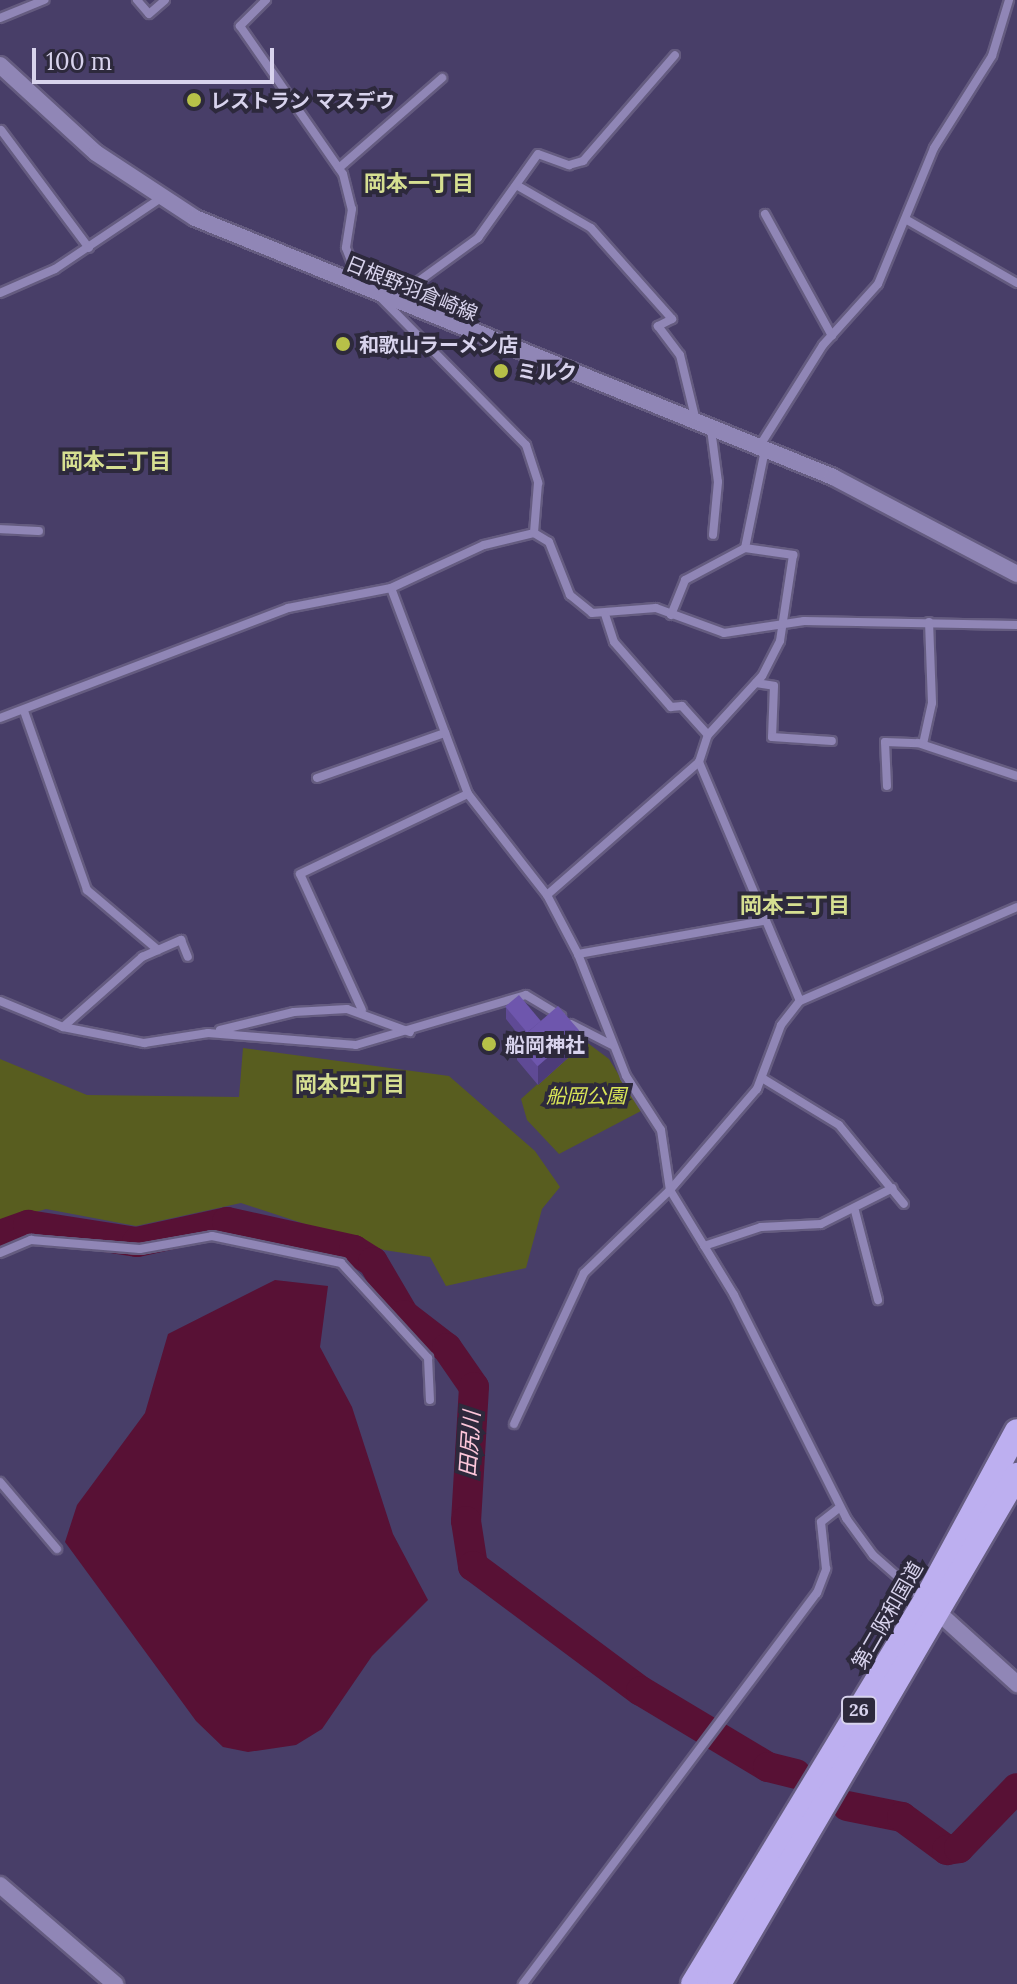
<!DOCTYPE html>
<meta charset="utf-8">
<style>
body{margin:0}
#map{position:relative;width:1017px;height:1984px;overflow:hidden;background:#483e68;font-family:Lora,"Noto Sans JP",serif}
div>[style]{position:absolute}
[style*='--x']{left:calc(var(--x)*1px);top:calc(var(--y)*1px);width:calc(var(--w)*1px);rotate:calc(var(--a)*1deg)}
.green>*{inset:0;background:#585d1f}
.water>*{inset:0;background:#581135}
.river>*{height:30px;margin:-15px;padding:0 15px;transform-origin:15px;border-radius:15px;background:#581135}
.roads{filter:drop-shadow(2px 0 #655c80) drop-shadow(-2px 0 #655c80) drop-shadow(0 2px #655c80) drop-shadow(0 -2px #655c80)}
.street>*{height:8px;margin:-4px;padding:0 4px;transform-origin:4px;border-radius:4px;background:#9086b6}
.secondary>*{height:16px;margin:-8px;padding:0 8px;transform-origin:8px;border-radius:8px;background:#9086b6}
.highway>*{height:24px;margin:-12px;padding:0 12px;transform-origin:12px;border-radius:12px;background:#bdaff0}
.wall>*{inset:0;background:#5f4a95}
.shaded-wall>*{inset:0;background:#4d3c79}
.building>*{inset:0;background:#6e56ad;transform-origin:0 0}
.dots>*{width:22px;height:22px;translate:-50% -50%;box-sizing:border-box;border:4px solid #2d293c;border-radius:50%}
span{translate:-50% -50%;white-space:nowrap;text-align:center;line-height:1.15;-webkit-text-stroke:8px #2d293c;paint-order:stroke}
.shield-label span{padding:2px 6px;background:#2d293c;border:2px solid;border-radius:6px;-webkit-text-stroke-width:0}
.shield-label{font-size:18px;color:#d8d3ed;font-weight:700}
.poi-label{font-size:20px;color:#d8d3ed;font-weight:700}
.left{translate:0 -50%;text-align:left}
.street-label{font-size:20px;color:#d8d3ed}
.park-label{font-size:20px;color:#dae657;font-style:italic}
.neighbourhood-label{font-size:22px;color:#d6df91;font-weight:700}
.water-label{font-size:22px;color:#fcc6da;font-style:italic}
.scale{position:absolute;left:32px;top:48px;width:242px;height:36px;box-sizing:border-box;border:4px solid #d8d3ed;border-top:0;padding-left:10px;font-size:24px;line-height:28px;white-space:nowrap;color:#d8d3ed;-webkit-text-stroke:6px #2d293c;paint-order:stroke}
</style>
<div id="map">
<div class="green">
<div style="clip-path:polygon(585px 1041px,609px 1059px,641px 1111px,559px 1154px,527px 1120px,521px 1099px)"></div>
<div style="clip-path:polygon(243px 1048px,449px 1076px,535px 1151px,560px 1187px,542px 1209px,526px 1268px,446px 1286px,430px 1257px,384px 1250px,241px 1203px,136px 1226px,46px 1209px,0 1223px,0 1059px,87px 1095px,239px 1097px)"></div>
</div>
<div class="water">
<div style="clip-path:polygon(275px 1280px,328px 1286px,320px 1347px,352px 1407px,393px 1534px,428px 1600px,372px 1656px,322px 1729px,296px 1745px,248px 1752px,223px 1747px,196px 1721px,65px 1542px,77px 1505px,145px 1413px,168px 1334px)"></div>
</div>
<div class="river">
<div style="--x:0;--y:1235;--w:30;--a:-20"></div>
<div style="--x:28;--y:1225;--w:110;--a:8.9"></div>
<div style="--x:137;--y:1242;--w:92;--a:-12.5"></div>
<div style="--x:227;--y:1222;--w:130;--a:12.4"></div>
<div style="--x:354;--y:1250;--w:22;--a:32"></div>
<div style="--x:373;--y:1262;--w:61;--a:59.7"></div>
<div style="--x:404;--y:1315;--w:54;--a:37.5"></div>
<div style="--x:447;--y:1348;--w:47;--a:55.3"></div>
<div style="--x:474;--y:1387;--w:134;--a:93.4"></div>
<div style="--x:466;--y:1521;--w:46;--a:81.2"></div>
<div style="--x:473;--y:1566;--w:209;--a:36.7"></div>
<div style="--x:641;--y:1691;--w:148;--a:30.9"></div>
<div style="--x:768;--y:1767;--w:29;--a:14"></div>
<div style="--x:847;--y:1806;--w:56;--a:11.3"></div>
<div style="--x:902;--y:1817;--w:56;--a:36.3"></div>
<div style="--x:947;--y:1850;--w:12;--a:-9"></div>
<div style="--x:959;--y:1848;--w:83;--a:-46"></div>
</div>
<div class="roads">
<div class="street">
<div style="--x:137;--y:0;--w:18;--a:49"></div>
<div style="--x:149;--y:14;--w:21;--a:-41"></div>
<div style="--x:266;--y:0;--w:37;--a:135"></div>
<div style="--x:240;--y:26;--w:180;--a:55.2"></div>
<div style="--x:343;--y:174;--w:36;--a:76"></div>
<div style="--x:352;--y:209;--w:39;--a:99"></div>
<div style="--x:346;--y:248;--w:41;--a:68.5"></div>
<div style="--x:0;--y:18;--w:48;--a:-22.2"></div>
<div style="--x:1;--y:130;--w:147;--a:53.3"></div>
<div style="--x:339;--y:168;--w:137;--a:-41.1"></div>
<div style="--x:518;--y:186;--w:84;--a:29.9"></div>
<div style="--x:591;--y:228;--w:122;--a:48.3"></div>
<div style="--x:672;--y:319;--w:16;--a:153"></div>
<div style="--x:658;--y:326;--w:36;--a:53"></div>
<div style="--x:680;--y:355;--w:68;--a:76.4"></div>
<div style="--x:765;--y:214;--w:139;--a:61.2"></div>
<div style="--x:907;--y:220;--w:127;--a:29.8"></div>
<div style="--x:0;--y:293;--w:60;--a:-23.6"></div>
<div style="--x:55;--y:269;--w:128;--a:-33.8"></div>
<div style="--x:382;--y:299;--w:205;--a:45.4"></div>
<div style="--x:526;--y:445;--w:40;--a:72"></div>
<div style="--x:538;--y:483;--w:50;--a:94.6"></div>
<div style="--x:394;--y:299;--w:104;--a:-36"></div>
<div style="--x:478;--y:238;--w:103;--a:-54.5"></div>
<div style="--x:538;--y:154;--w:33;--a:20"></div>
<div style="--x:569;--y:165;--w:15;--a:-16"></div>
<div style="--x:583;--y:161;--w:140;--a:-49"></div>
<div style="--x:711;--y:429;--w:53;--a:82.5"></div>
<div style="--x:718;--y:482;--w:53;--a:95.4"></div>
<div style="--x:759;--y:447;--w:120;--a:-57.9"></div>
<div style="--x:823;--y:345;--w:82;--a:-48"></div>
<div style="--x:878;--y:284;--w:147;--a:-67.6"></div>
<div style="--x:934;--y:148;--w:109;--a:-57.8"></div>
<div style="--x:992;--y:56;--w:59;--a:-73.1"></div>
<div style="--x:0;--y:529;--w:39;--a:3"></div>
<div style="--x:745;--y:548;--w:100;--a:-78.5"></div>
<div style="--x:391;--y:588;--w:220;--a:69.5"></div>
<div style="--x:468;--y:794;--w:128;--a:52"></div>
<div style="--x:547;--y:895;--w:67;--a:62.3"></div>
<div style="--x:578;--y:954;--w:131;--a:68.5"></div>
<div style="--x:626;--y:1076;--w:64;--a:57.1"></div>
<div style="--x:661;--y:1130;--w:61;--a:81.5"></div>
<div style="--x:670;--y:1190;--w:123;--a:58.6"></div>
<div style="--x:734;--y:1295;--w:250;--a:63.3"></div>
<div style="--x:846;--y:1518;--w:46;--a:53.9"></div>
<div style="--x:873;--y:1555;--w:65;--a:41.3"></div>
<div style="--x:671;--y:615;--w:38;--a:-68"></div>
<div style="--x:685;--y:580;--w:68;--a:-28.1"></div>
<div style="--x:745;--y:548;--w:49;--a:8.3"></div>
<div style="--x:793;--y:555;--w:87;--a:98.6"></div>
<div style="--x:780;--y:641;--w:39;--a:117"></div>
<div style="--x:762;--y:676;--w:80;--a:132.5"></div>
<div style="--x:756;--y:683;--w:18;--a:9"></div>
<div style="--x:774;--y:686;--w:51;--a:92.2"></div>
<div style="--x:772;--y:737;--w:60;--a:3.8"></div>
<div style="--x:24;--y:711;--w:190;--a:70.6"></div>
<div style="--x:87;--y:890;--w:93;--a:40.2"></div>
<div style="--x:0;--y:718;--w:308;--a:-20.9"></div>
<div style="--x:288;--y:608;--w:105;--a:-11"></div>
<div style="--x:391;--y:588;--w:102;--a:-24.8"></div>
<div style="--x:484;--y:545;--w:51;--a:-13.5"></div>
<div style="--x:534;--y:533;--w:17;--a:31"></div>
<div style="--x:549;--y:542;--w:57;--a:68.4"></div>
<div style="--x:570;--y:595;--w:28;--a:39"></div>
<div style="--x:592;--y:613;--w:64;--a:-4.5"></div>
<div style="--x:656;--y:608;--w:72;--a:20.2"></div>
<div style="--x:724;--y:633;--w:81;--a:-8.5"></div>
<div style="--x:804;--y:621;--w:213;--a:1.1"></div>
<div style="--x:923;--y:744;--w:42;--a:-77.6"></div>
<div style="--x:932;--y:703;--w:81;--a:-92.1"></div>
<div style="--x:699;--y:762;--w:259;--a:67.1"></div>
<div style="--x:317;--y:778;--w:136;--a:-19.4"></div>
<div style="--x:887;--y:786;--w:44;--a:-92.6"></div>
<div style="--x:885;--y:742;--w:33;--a:2"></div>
<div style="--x:918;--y:743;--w:104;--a:18.4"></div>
<div style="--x:547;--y:895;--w:202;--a:-41.2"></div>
<div style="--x:699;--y:762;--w:28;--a:-72"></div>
<div style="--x:708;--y:735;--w:39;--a:-132"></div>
<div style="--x:682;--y:706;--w:11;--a:175"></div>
<div style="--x:671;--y:707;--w:86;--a:-131.2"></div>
<div style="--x:614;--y:642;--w:28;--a:-108"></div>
<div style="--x:578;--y:954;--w:189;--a:-10.1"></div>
<div style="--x:0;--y:1001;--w:68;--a:22.4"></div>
<div style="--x:63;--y:1027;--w:83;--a:11.2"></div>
<div style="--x:144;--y:1043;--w:65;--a:-8.9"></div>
<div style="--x:208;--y:1033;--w:148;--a:4.6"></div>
<div style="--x:356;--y:1045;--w:177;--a:-16.4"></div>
<div style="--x:526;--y:995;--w:41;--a:31"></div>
<div style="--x:362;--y:1010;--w:149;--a:-114.5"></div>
<div style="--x:300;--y:874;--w:186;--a:-25.5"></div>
<div style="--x:571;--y:1024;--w:46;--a:27.1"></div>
<div style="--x:63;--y:1027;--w:106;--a:-41.5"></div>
<div style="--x:142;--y:957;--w:43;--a:-23.6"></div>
<div style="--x:181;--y:940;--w:18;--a:68"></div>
<div style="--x:220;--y:1030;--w:76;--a:-13.7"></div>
<div style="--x:294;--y:1012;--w:53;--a:-3.2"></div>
<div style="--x:347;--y:1009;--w:67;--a:20.1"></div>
<div style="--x:762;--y:1078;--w:90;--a:31.4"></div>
<div style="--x:839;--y:1125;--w:102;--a:50.6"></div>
<div style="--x:855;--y:1211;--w:92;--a:75.5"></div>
<div style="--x:704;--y:1246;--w:60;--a:-18.4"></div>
<div style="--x:761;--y:1227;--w:60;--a:-2.9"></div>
<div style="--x:821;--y:1224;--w:80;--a:-26.6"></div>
<div style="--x:0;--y:1253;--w:34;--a:-23"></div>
<div style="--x:31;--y:1240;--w:109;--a:4.7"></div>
<div style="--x:140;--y:1249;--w:73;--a:-10.2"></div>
<div style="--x:212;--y:1236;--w:132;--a:11.8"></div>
<div style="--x:341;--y:1263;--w:129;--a:47.5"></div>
<div style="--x:428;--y:1358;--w:42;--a:87.3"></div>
<div style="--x:514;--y:1424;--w:166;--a:-65.1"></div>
<div style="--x:584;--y:1273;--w:120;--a:-44"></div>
<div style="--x:670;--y:1190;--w:133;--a:-49.3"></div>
<div style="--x:757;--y:1089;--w:68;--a:-69.4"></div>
<div style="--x:781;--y:1025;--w:31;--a:-52"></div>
<div style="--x:800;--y:1001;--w:236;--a:-23.4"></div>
<div style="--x:0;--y:1482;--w:88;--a:49.6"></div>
<div style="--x:523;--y:1984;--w:489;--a:-53.1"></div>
<div style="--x:817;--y:1593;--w:26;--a:-69"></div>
<div style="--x:826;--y:1569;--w:47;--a:-96.1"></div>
<div style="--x:821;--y:1522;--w:24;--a:-38"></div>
</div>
<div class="secondary">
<div style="--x:0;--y:65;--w:130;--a:42.5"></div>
<div style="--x:96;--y:153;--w:118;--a:33.3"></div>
<div style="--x:195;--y:218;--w:689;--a:22.09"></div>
<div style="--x:833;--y:477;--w:208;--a:27.8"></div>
<div style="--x:930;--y:1605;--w:118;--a:42.2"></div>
<div style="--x:0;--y:1885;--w:152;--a:40.7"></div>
</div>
<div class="highway">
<div style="--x:693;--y:1984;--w:448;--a:-58.8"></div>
<div style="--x:925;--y:1601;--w:193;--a:-61.6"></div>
<div style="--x:719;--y:1984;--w:590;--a:-59.65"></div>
</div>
</div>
<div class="wall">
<div style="clip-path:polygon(506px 1007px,541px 1021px,579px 1048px,538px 1085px,517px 1060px,517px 1042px,521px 1038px,506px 1019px)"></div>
</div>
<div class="shaded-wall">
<div style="clip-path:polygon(579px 1030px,579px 1048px,538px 1085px,538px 1066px)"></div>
</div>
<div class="building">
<div style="left:519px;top:995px;width:34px;height:18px;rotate:50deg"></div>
<div style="left:558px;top:1006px;width:32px;height:55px;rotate:49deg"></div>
</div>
<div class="dots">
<div style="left:194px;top:100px;background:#b7c148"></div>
<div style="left:343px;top:344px;background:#b7c148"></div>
<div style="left:501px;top:371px;background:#b7c148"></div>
<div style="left:489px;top:1044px;background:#b7c148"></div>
</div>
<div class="shield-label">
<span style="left:859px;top:1710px">26</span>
</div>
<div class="poi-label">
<span class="left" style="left:210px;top:100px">レストラン マスデウ</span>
<span class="left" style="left:359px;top:344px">和歌山ラーメン店</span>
<span class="left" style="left:517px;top:371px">ミルク</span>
<span class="left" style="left:505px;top:1044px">船岡神社</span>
</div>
<div class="street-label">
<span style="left:412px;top:288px;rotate:22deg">日根野羽倉崎線</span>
<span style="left:887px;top:1615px;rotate:-60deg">第二阪和国道</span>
</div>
<div class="park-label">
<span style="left:586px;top:1095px">船岡公園</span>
</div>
<div class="neighbourhood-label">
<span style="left:419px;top:184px">岡本一丁目</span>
<span style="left:116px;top:462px">岡本二丁目</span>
<span style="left:795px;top:906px">岡本三丁目</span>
<span style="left:350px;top:1085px">岡本四丁目</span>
</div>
<div class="water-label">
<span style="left:470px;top:1444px;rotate:-86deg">田尻川</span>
</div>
<div class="scale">100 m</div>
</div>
